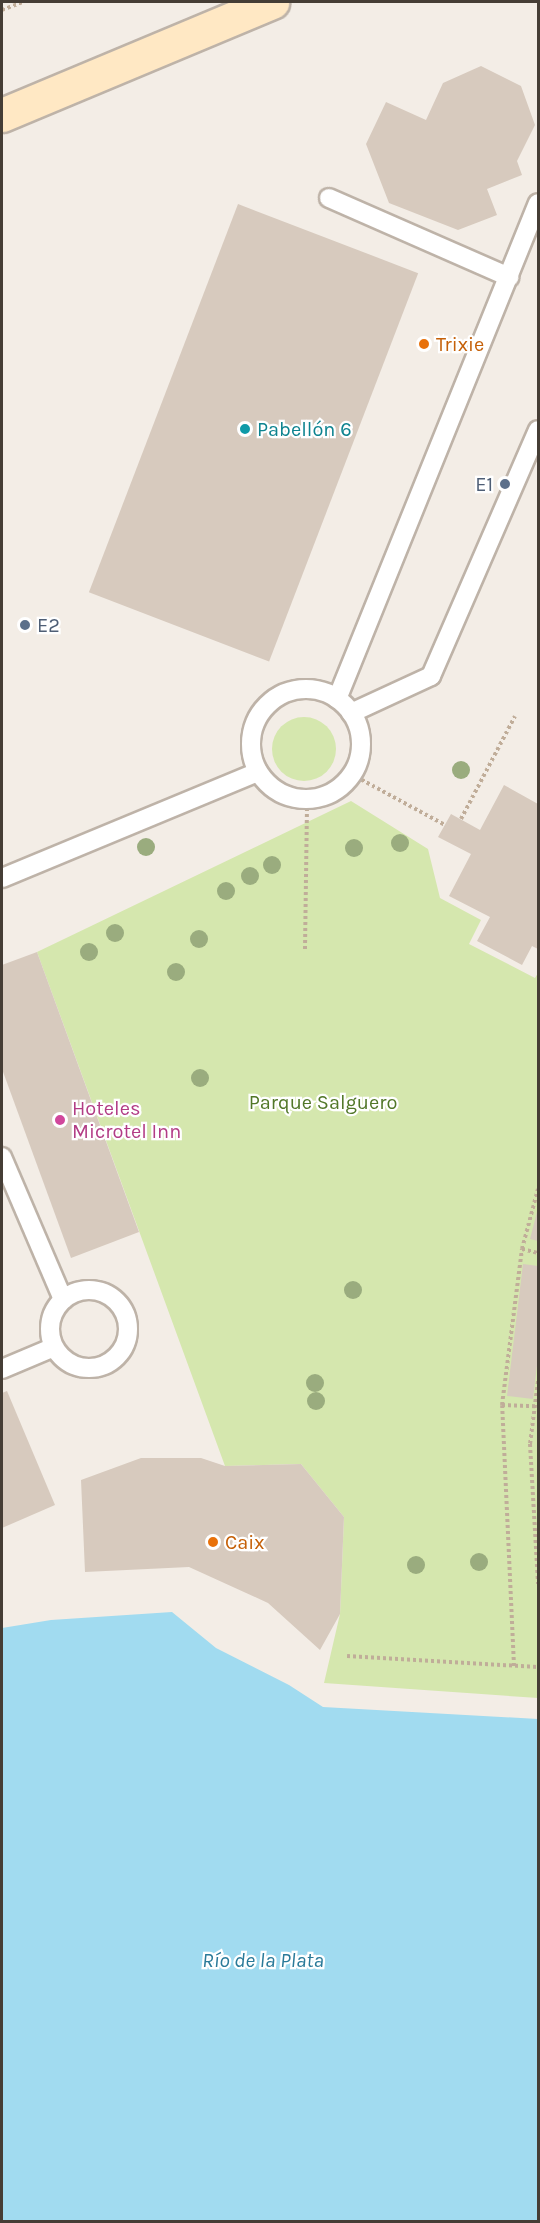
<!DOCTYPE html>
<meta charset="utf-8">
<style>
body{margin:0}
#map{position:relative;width:540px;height:2223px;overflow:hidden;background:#f3ede6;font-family:Karla,sans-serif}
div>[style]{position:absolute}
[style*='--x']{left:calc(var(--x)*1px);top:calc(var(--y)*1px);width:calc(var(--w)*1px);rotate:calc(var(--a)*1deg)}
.green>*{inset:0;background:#d5e7ae}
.round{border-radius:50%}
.water>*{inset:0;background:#a1dbf0}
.building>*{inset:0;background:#d7cabe;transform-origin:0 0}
.path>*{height:4px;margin-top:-2px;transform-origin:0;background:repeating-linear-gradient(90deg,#c0ad99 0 3px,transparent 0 6px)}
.roads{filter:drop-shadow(2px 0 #beb3a8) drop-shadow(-2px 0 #beb3a8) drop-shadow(0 2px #beb3a8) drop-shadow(0 -2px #beb3a8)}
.service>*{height:18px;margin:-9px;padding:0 9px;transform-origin:9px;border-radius:9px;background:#fff}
.service>.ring{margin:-9px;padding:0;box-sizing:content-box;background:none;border:18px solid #fff;border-radius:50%}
.secondary>*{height:33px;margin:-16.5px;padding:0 16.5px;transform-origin:16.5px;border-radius:16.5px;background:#ffe8c4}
.trees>*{width:18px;height:18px;margin:-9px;border-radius:50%;background:#9aac7e}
.dots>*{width:16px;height:16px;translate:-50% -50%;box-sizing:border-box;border:3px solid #fff;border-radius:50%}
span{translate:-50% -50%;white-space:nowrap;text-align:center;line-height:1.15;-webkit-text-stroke:4.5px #fff;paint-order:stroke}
.food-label{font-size:20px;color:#c56008}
.left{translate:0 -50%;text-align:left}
.culture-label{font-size:20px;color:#0d838f}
.service-label{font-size:20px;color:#4e5e75}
.right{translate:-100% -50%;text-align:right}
.park-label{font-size:20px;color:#517728}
.hotel-label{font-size:20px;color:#b23c85}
.water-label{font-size:21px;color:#2a7a99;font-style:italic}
.frame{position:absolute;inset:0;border:3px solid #453d35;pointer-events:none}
</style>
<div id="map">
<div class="green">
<div class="round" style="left:272px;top:717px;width:64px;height:64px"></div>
<div style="clip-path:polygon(351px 801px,428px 849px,440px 898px,481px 920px,469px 944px,535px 978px,538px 973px,538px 1698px,324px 1683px,340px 1614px,344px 1517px,301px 1464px,225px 1466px,37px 952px)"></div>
</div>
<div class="water">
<div style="clip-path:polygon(172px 1612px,216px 1648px,289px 1685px,323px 1707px,538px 1719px,538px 2221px,2px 2221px,2px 1628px,51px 1620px)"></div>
</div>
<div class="building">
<div style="clip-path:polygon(481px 66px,521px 86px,535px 125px,517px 161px,522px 175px,487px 189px,497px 215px,458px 230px,389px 203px,366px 144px,386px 102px,426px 120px,443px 83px)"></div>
<div style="left:238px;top:204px;width:193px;height:416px;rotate:21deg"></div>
<div style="clip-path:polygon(504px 785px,538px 804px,538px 949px,532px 946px,522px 965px,477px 941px,490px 917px,449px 896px,471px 854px,438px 837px,451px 814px,480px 830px)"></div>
<div style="clip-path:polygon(37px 952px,139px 1232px,71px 1258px,2px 1069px,2px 965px)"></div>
<div style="clip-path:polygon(538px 1208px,538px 1241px,530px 1239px)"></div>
<div style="clip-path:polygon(523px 1264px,538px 1266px,538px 1357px,533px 1399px,507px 1396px)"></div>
<div style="clip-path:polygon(7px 1391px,55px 1505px,2px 1528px,2px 1393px)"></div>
<div style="clip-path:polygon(141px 1458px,201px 1458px,225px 1466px,301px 1464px,344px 1517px,340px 1614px,320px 1650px,268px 1603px,189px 1567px,85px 1572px,81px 1480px)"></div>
</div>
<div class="path">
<div style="--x:2;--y:10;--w:22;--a:-21"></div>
<div style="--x:351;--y:774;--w:107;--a:28.5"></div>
<div style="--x:461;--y:819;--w:116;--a:-62.3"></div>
<div style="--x:305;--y:949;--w:150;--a:-89.2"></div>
<div style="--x:522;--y:1249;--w:16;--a:14"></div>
<div style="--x:538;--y:1381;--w:64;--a:97.2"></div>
<div style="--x:530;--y:1444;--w:140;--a:86.7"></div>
<div style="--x:502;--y:1405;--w:33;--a:2"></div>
<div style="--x:347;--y:1656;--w:191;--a:3.3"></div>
<div style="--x:514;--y:1666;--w:261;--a:-92.6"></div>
<div style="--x:502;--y:1405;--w:157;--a:-82.7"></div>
<div style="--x:522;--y:1249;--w:62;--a:-75.1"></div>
</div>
<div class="roads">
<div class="service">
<div style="--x:329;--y:198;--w:197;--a:23.7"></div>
<div class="ring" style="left:251px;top:689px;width:92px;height:92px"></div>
<div style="--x:337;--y:699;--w:535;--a:-67.94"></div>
<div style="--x:351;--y:713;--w:88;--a:-24.8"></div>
<div style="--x:431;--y:676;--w:268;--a:-66.5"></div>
<div style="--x:2;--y:878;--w:277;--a:-22.5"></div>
<div style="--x:2;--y:1157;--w:155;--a:66.8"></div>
<div class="ring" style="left:50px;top:1290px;width:60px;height:60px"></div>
<div style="--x:2;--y:1369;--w:56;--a:-22.9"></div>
</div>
<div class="secondary">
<div style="--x:2;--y:115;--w:293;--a:-22.7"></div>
</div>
</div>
<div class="trees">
<div style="left:461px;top:770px"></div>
<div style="left:400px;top:843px"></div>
<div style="left:146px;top:847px"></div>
<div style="left:354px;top:848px"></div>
<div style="left:272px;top:865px"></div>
<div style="left:250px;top:876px"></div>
<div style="left:226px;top:891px"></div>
<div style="left:115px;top:933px"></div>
<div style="left:199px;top:939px"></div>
<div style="left:89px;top:952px"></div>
<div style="left:176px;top:972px"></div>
<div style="left:200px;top:1078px"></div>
<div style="left:353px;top:1290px"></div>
<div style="left:315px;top:1383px"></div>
<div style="left:316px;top:1401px"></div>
<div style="left:479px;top:1562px"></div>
<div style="left:416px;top:1565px"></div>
</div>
<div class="dots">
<div style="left:424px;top:344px;background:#e8710a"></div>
<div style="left:245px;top:429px;background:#0f9aa8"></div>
<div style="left:505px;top:484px;background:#5c6f8a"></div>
<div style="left:25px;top:625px;background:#5c6f8a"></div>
<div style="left:60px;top:1120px;background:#d1479c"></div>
<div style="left:213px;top:1542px;background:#e8710a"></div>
</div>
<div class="food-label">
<span class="left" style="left:436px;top:344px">Trixie</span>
<span class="left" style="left:225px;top:1542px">Caix</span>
</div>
<div class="culture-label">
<span class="left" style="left:257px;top:429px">Pabellón 6</span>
</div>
<div class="service-label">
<span class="right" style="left:493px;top:484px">E1</span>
<span class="left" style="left:37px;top:625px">E2</span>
</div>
<div class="park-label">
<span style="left:323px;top:1102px">Parque Salguero</span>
</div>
<div class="hotel-label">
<span class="left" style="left:72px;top:1120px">Hoteles<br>Microtel Inn</span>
</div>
<div class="water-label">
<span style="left:263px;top:1960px">Río de la Plata</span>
</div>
<div class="frame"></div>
</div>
